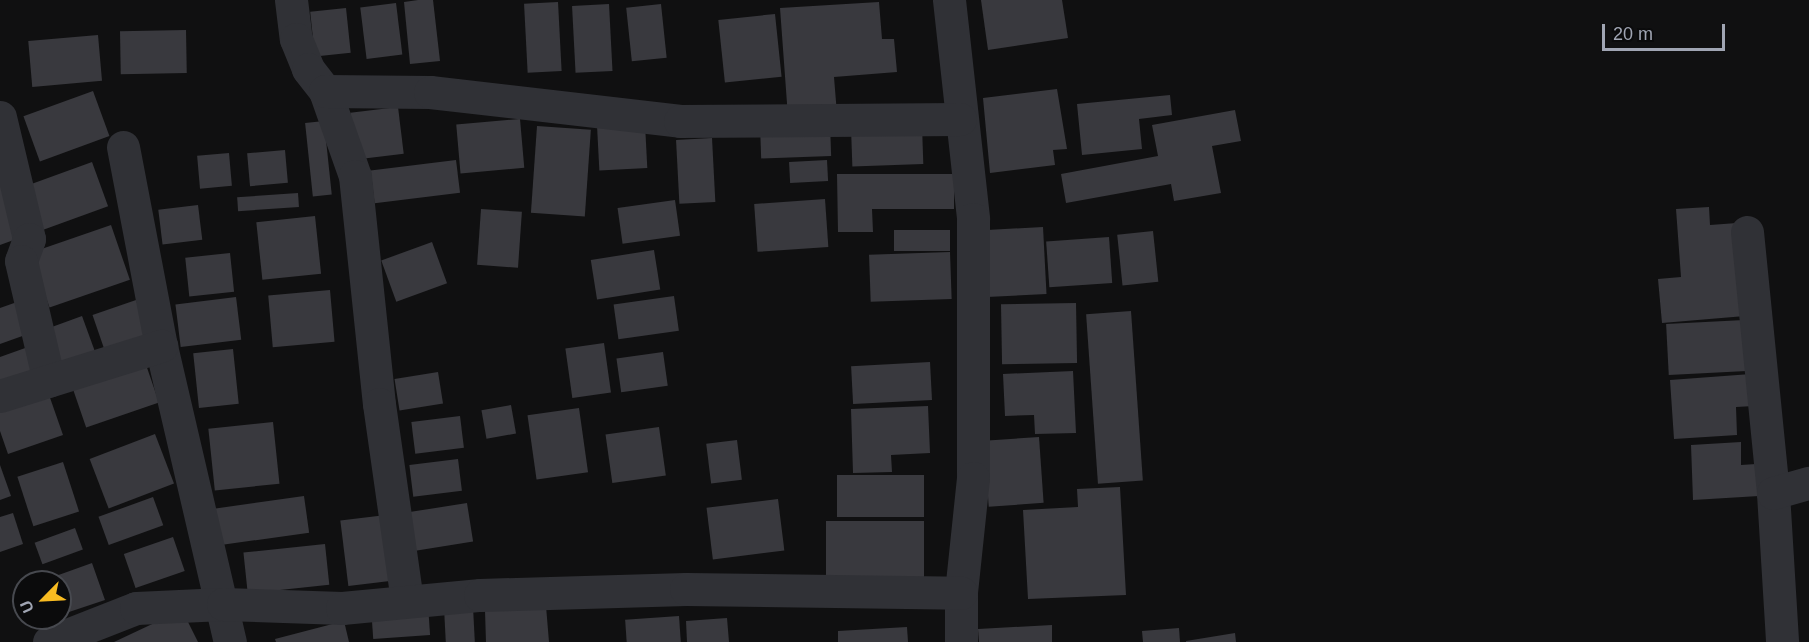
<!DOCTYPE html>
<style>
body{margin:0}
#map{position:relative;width:1809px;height:642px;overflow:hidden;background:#101011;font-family:Helvetica,sans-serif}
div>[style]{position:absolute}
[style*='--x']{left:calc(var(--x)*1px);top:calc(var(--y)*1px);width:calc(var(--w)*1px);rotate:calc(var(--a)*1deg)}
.building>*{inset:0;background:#39393e;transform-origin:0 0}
.minor>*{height:33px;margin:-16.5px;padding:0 16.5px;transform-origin:16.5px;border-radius:16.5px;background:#303136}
span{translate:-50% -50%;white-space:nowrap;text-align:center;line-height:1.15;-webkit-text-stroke:4.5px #0b0b0c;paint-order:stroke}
.north{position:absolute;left:12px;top:570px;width:60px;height:60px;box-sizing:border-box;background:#0b0b0c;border:2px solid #47494f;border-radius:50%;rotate:246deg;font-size:16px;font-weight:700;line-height:24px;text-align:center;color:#a0a5b3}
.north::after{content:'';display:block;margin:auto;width:21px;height:27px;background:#f8bb21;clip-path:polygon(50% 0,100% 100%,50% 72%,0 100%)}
.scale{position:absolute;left:1602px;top:24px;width:123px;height:27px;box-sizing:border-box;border:3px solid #a0a5b3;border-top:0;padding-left:8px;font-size:18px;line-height:21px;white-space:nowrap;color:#a0a5b3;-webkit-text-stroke:4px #0b0b0c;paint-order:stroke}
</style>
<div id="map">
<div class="building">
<div style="clip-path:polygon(418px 0,433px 0,440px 61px,410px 64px,404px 2px)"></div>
<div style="clip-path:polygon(981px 0,1062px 0,1068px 38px,988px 50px)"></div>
<div style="left:558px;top:2px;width:69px;height:34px;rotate:87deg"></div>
<div style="clip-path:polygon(879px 2px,882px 39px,894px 39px,897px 72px,834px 77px,837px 114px,788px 117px,780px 8px)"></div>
<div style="left:396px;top:3px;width:52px;height:36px;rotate:83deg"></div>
<div style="left:609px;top:4px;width:67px;height:37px;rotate:87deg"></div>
<div style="left:661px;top:4px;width:54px;height:35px;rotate:84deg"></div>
<div style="left:346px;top:8px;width:45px;height:36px;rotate:84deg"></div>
<div style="left:775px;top:14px;width:63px;height:57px;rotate:84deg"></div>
<div style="left:186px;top:30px;width:43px;height:66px;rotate:89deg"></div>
<div style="left:98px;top:35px;width:46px;height:70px;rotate:85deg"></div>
<div style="clip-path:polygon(1057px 89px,1067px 149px,1053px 150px,1055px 165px,990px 173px,983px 98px)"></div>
<div style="left:93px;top:91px;width:48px;height:74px;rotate:70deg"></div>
<div style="clip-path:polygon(1170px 95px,1172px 115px,1139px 119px,1142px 149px,1082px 155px,1077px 104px)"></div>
<div style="left:398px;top:107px;width:47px;height:48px;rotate:83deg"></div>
<div style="clip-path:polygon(1235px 110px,1241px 141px,1212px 146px,1221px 193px,1174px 201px,1171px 184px,1066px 203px,1061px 174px,1158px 156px,1152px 125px)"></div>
<div style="left:520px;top:119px;width:49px;height:64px;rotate:85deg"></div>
<div style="left:324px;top:121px;width:74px;height:19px;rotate:84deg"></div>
<div style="left:830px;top:123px;width:33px;height:70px;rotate:88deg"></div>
<div style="left:645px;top:124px;width:44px;height:48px;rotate:87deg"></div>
<div style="left:537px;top:126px;width:54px;height:87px;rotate:4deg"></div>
<div style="left:922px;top:126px;width:38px;height:71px;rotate:88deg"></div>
<div style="left:712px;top:138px;width:64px;height:36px;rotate:87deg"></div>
<div style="left:285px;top:150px;width:33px;height:38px;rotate:85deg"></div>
<div style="left:229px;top:153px;width:33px;height:32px;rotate:85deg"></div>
<div style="left:456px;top:160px;width:33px;height:86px;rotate:83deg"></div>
<div style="left:827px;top:160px;width:21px;height:38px;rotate:87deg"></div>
<div style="left:92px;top:162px;width:47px;height:74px;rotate:70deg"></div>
<div style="clip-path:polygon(837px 174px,954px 174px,954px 209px,872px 209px,873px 232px,838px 232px)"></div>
<div style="clip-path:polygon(0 176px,22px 237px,0 245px)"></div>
<div style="left:298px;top:193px;width:14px;height:61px;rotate:86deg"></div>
<div style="left:825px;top:199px;width:48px;height:71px;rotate:86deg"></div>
<div style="left:675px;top:200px;width:36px;height:58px;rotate:82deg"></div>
<div style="left:198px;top:205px;width:35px;height:40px;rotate:83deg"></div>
<div style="clip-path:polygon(1709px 207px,1710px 225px,1737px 223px,1745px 316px,1662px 323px,1658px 279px,1681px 277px,1676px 209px)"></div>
<div style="left:481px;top:209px;width:41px;height:56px;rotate:4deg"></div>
<div style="left:315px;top:216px;width:58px;height:59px;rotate:84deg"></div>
<div style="left:111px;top:225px;width:58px;height:85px;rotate:71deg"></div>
<div style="left:1043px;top:227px;width:67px;height:65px;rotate:87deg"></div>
<div style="left:950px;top:230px;width:21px;height:56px;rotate:90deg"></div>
<div style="left:1153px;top:231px;width:51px;height:36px;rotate:84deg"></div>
<div style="left:1109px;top:237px;width:46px;height:63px;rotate:86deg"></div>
<div style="left:432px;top:242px;width:44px;height:54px;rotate:70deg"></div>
<div style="left:654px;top:250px;width:40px;height:64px;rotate:81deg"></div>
<div style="left:950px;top:252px;width:47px;height:81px;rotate:88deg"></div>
<div style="left:230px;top:253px;width:39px;height:45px;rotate:84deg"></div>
<div style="left:330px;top:290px;width:52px;height:62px;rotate:85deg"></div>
<div style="left:674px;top:296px;width:35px;height:61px;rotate:82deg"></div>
<div style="left:236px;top:297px;width:43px;height:61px;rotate:83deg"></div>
<div style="left:136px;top:300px;width:42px;height:46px;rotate:71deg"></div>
<div style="clip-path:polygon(17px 302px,28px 334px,0 344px,0 308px)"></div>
<div style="left:1076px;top:303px;width:60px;height:75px;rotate:89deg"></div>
<div style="left:1131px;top:311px;width:170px;height:45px;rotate:86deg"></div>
<div style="left:82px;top:316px;width:40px;height:43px;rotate:70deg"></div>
<div style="left:1744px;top:320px;width:51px;height:78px;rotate:87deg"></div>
<div style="left:604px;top:343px;width:50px;height:39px;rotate:82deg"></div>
<div style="clip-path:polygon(28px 347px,36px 373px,0 385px,0 357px)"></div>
<div style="left:233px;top:349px;width:55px;height:40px;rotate:84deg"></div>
<div style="left:663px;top:352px;width:34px;height:47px;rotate:82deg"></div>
<div style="left:144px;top:359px;width:46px;height:77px;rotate:71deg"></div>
<div style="left:930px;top:362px;width:38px;height:79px;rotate:87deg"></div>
<div style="clip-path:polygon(1073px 371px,1076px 433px,1035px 434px,1034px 415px,1005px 416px,1003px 374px)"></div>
<div style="left:438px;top:372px;width:32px;height:44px;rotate:81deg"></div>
<div style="clip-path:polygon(1751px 374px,1754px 406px,1736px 407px,1737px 435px,1674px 439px,1670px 380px)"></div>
<div style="clip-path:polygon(48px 392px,63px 435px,8px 454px,0 431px,0 409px)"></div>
<div style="left:511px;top:405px;width:29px;height:30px;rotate:80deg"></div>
<div style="clip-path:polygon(928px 406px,930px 453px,891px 455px,892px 472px,853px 473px,851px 409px)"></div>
<div style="left:579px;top:408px;width:65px;height:52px;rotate:82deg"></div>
<div style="left:460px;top:416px;width:32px;height:49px;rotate:83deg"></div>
<div style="left:273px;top:422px;width:62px;height:65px;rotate:84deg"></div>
<div style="left:659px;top:427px;width:49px;height:54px;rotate:82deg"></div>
<div style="left:155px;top:434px;width:53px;height:70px;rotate:69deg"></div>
<div style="left:1039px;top:437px;width:66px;height:55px;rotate:86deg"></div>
<div style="left:737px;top:440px;width:40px;height:31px;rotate:83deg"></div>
<div style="clip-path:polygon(1741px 442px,1741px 465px,1756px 464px,1759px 496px,1693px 500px,1691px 445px)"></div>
<div style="left:458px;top:459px;width:32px;height:49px;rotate:83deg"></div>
<div style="left:63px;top:462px;width:52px;height:48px;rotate:72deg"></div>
<div style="clip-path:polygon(0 465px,11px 496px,0 500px)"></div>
<div style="left:924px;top:475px;width:42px;height:87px;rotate:90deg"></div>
<div style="clip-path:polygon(1120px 487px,1126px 595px,1028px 599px,1023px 510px,1078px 507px,1077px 489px)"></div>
<div style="left:304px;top:496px;width:37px;height:91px;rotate:82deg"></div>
<div style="left:153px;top:497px;width:30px;height:58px;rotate:70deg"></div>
<div style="left:778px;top:499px;width:52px;height:72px;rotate:83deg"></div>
<div style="left:467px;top:503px;width:39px;height:63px;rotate:81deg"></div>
<div style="clip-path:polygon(13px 513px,23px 544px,0 552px,0 517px)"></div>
<div style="left:386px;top:515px;width:66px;height:46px;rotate:83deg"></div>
<div style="left:826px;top:521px;width:98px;height:61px"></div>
<div style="left:75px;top:528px;width:23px;height:43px;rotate:70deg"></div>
<div style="left:173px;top:537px;width:36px;height:52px;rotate:71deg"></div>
<div style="left:325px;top:544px;width:41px;height:82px;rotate:84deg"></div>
<div style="clip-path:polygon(92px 563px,105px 600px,60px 615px,60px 582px,39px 582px)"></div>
<div style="left:428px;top:605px;width:30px;height:57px;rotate:86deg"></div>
<div style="clip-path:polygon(546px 606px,549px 642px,486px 642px,485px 611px)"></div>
<div style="left:473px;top:607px;width:35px;height:29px;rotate:87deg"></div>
<div style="clip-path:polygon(182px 610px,198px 642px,114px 642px)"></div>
<div style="left:679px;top:616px;width:26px;height:54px;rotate:86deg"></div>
<div style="clip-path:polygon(727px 618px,729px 642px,687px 642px,686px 621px)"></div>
<div style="clip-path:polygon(344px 621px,349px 642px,276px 642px,275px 639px)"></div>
<div style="clip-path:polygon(1052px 625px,1052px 642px,979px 642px,978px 629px)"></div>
<div style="clip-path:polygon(907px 627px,908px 642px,838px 642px,838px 631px)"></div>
<div style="clip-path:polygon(1179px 628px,1180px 642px,1143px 642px,1142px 631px)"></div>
<div style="clip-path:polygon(1235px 633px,1236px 642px,1186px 642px,1186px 641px)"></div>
</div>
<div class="minor">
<div style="--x:291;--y:0;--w:39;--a:83"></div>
<div style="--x:296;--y:39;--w:32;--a:68"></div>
<div style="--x:308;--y:69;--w:28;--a:52"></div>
<div style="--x:325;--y:91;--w:90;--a:70.6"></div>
<div style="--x:355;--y:176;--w:229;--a:84"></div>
<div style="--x:379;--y:404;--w:198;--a:81.9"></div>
<div style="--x:949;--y:0;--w:220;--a:83.7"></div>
<div style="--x:973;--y:219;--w:259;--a:90"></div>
<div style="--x:973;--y:478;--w:116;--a:96"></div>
<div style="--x:961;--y:593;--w:49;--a:90"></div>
<div style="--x:325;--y:91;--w:105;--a:0.5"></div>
<div style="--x:430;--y:92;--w:252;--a:6.6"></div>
<div style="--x:680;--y:121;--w:280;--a:-0.4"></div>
<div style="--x:0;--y:117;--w:125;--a:76.6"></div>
<div style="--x:29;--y:239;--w:23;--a:110"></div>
<div style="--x:21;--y:261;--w:123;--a:76.9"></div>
<div style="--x:123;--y:147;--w:203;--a:79.2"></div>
<div style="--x:161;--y:346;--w:304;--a:76.9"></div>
<div style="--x:1747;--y:232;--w:262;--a:84.3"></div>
<div style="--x:1773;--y:493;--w:149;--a:86.5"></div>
<div style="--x:0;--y:396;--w:169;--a:-17.3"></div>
<div style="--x:1773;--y:493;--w:37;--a:-16"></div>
<div style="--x:49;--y:642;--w:93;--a:-21.3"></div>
<div style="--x:136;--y:608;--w:87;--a:-2.6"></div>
<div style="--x:223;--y:604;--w:119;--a:1.9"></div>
<div style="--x:342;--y:608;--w:139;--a:-5.4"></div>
<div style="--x:480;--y:595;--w:206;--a:-1.7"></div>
<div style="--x:686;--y:589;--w:275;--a:0.8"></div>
</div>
<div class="north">U</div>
<div class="scale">20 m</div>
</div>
